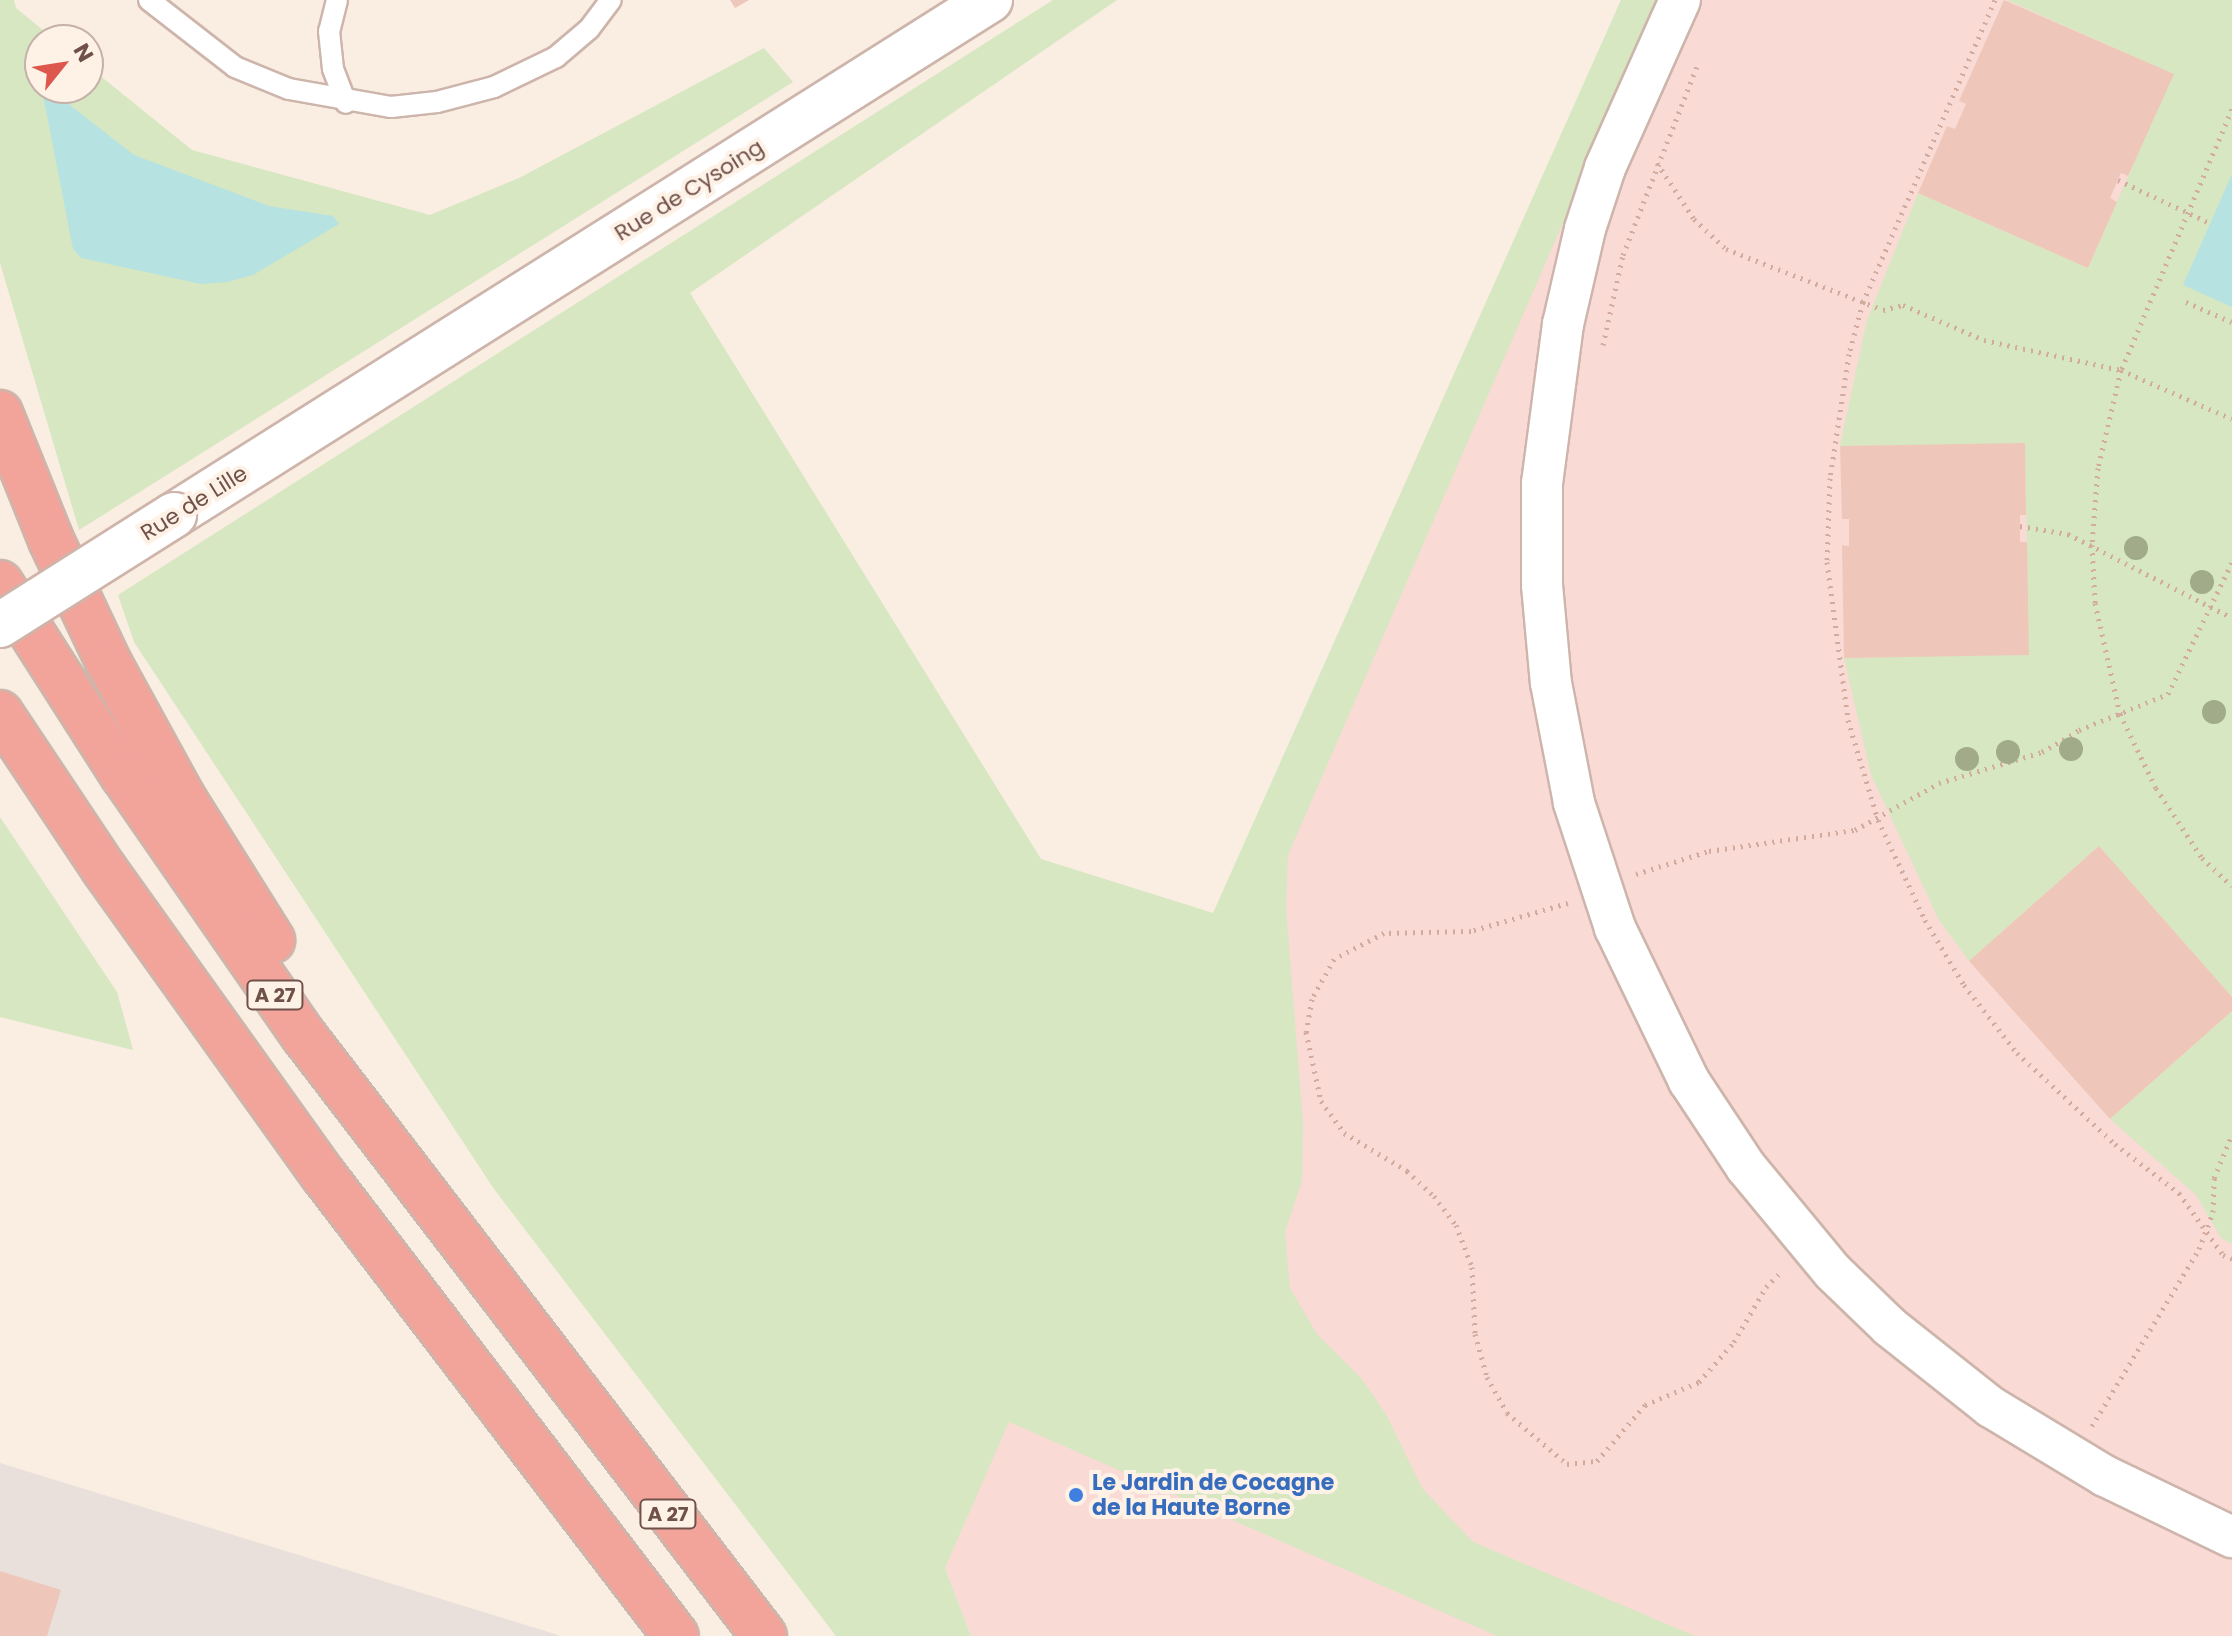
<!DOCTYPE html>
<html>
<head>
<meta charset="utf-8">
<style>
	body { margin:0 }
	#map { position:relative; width:2232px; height:1636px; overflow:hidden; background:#faede1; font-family:Poppins,sans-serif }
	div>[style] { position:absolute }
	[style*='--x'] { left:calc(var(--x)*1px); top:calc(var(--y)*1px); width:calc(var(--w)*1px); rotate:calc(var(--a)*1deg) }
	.commercial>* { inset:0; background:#fadad5 }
	.industrial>* { inset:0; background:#e9e0dc }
	.green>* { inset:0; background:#d6e7c1 }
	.water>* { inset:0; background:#b7e2e2 }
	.building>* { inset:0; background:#eec7ba }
	.path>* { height:5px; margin-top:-2.5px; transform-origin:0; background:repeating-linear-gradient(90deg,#d2aa9e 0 2px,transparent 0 8px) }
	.roads { filter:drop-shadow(2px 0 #cdb5ab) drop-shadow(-2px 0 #cdb5ab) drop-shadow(0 2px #cdb5ab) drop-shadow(0 -2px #cdb5ab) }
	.service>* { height:20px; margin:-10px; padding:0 10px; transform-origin:10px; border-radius:10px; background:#fff }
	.minor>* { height:40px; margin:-20px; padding:0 20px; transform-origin:20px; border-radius:20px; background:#fff }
	.secondary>* { height:44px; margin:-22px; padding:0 22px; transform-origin:22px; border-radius:22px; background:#fff }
	.motorway>* { height:44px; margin:-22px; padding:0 22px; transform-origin:22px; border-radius:22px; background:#f2a49b }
	.bridges { filter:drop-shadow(2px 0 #cfb4a9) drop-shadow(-2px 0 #cfb4a9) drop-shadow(0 2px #cfb4a9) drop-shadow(0 -2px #cfb4a9) }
	.secondary-bridge>* { height:44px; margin:-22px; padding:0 22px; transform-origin:22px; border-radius:22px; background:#fff }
	.trees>* { width:24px; height:24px; margin:-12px; border-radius:50%; background:#a1ab8a }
	.dots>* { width:22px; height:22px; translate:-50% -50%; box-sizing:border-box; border:4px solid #fef1e6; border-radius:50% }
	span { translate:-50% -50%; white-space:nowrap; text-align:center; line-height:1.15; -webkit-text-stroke:8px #fef1e6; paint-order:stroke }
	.shield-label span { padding:2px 6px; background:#fef1e6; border:2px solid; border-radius:6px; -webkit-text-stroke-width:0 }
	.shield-label { font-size:20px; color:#70514a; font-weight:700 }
	.street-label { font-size:22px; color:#70514a }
	.shop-label { font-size:22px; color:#366cbe; font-weight:700 }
	.left { translate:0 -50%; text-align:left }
	.north { position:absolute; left:24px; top:24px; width:80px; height:80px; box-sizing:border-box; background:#fef1e6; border:2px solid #c5b1a8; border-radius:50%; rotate:60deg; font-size:22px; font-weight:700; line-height:32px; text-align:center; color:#70514a }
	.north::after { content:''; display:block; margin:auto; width:28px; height:36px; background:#de574c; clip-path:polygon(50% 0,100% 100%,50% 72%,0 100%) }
</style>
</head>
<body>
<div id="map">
	<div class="commercial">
		<i style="clip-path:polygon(1621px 0,2232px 0,2232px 1636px,971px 1636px,945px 1568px)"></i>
	</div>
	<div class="industrial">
		<i style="clip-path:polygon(0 1463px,558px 1635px,559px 1636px,0 1636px)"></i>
	</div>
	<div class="green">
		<i style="clip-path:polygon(0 0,14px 0,16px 8px,55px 40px,40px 40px,40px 88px,88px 88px,88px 66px,192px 150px,430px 215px,519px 178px,764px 48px,793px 82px,79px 530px,0 263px)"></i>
		<i style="clip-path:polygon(1053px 0,1117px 0,690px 293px,1041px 859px,1213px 913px,1621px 0,1660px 0,1288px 855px,1286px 908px,1303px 1123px,1302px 1181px,1285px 1232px,1290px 1288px,1317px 1334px,1361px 1378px,1386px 1414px,1422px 1488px,1473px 1542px,1695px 1636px,1497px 1636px,1009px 1422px,945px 1568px,971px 1636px,836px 1636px,494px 1189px,134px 642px,118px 595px)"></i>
		<i style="clip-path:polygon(2007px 0,2232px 0,2232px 997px,2099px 846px,1969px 961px,1939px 920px,1871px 775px,1844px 658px,2029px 653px,2025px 444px,1840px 446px,1867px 320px,1918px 193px,2088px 268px,2173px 74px)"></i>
		<i style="clip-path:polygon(0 817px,117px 992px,133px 1050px,0 1017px)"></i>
		<i style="clip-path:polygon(2232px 1011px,2232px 1244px,2221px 1238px,2196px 1195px,2110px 1119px)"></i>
	</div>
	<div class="water">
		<i style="clip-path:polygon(58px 88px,71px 106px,134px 155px,269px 206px,333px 216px,339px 224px,253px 275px,227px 282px,201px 284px,81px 258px,73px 249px,42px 90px)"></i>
		<i style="clip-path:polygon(2232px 174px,2232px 307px,2183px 285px)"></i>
	</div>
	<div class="building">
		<i style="clip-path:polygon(730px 0,749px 0,735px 8px)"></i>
		<i style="clip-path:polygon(2004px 0,2174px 74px,2128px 176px,2121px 173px,2118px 180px,2110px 198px,2117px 202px,2088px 268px,1918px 193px,1947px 126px,1955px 129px,1966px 104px,1959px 101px)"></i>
		<i style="clip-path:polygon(2025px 443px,2026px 515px,2020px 515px,2020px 542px,2027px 542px,2029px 655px,1844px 658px,1842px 545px,1849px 546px,1849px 519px,1842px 519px,1840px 446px)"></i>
		<i style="clip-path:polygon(2099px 846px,2232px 997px,2232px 1011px,2110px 1119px,1969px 961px)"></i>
		<i style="clip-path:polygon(0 1571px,61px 1590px,47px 1636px,0 1636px)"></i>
	</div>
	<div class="path">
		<i style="--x:1995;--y:0;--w:330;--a:113.6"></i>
		<i style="--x:1863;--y:302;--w:54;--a:105.1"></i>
		<i style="--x:1849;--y:354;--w:125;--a:98.7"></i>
		<i style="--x:1830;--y:478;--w:84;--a:92"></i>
		<i style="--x:1827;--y:562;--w:159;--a:82.4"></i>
		<i style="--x:1848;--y:720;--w:104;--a:73.3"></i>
		<i style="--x:1878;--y:820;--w:110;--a:64.8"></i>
		<i style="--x:1925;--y:920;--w:76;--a:59"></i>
		<i style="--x:1964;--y:985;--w:86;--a:52.1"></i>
		<i style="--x:2017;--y:1053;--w:134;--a:42.9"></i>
		<i style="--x:2115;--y:1144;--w:81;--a:37.4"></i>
		<i style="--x:2179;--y:1193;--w:76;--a:54.6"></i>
		<i style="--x:2223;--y:1255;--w:10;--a:24"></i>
		<i style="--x:2232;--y:109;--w:284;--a:113"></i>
		<i style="--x:2121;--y:370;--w:101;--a:103.2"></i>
		<i style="--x:2098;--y:468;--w:77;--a:94.5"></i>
		<i style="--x:2092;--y:545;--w:58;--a:87"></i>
		<i style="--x:2095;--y:603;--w:114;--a:77.3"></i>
		<i style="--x:2120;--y:714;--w:82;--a:64.1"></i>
		<i style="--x:2156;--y:788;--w:84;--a:56.7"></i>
		<i style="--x:2202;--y:858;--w:41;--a:43"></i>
		<i style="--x:1657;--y:163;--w:67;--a:56.5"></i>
		<i style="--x:1694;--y:219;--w:44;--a:43.2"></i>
		<i style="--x:1726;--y:249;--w:168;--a:21.2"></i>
		<i style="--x:1883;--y:310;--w:21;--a:-14"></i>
		<i style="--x:1903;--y:305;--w:88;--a:23.4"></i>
		<i style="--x:1984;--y:340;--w:140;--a:12.4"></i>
		<i style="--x:2121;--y:370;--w:121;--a:23.8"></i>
		<i style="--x:2118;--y:180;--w:102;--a:25.1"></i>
		<i style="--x:2186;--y:302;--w:50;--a:23.5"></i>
		<i style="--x:1603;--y:345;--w:92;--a:-77.5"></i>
		<i style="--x:1623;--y:255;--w:205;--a:-68.6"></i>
		<i style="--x:2020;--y:526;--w:49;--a:9.5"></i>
		<i style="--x:2068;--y:534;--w:184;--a:27.1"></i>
		<i style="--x:1636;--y:874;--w:77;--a:-17.5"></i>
		<i style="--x:1709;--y:851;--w:148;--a:-8.2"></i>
		<i style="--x:1855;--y:830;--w:96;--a:-29.2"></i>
		<i style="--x:1939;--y:783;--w:108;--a:-16.8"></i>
		<i style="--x:2042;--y:752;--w:43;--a:-30.7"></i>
		<i style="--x:2079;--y:730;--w:96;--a:-22"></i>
		<i style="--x:2168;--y:694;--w:147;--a:-64.1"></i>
		<i style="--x:1568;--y:903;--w:101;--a:163.9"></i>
		<i style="--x:1471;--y:931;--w:87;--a:178.7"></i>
		<i style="--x:1384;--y:933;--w:56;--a:152.5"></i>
		<i style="--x:1334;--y:959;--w:46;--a:118.8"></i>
		<i style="--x:1312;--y:999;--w:34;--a:100"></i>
		<i style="--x:1306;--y:1032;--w:71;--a:77.7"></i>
		<i style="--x:1321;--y:1101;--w:39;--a:54"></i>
		<i style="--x:1344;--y:1133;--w:74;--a:31.1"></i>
		<i style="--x:1407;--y:1171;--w:37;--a:43"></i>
		<i style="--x:1434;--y:1196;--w:36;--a:53"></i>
		<i style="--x:1456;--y:1225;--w:45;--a:69.1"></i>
		<i style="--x:1472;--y:1267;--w:67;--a:87.4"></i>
		<i style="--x:1475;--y:1334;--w:45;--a:74.4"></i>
		<i style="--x:1487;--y:1377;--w:41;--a:60.9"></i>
		<i style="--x:1507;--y:1413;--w:79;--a:40.4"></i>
		<i style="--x:1567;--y:1464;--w:30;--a:-6"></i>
		<i style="--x:1597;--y:1461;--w:74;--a:-49.4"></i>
		<i style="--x:1645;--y:1405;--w:59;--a:-23.1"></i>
		<i style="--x:1699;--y:1382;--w:53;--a:-48.8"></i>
		<i style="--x:1734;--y:1342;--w:64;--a:-59.8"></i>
		<i style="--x:1766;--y:1287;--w:24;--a:-45"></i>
		<i style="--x:2092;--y:1426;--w:207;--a:-58.8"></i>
		<i style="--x:2199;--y:1249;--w:40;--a:-69"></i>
		<i style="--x:2213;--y:1212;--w:34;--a:-88"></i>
		<i style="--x:2214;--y:1178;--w:47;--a:-67.3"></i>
	</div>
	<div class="roads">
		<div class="service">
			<i style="--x:149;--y:0;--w:109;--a:37.9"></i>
			<i style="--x:235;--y:67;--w:58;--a:22.2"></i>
			<i style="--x:289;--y:89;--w:104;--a:10"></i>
			<i style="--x:391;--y:107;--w:46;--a:-6.2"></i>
			<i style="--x:437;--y:102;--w:59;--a:-14.7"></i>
			<i style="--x:494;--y:87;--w:69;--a:-25.8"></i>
			<i style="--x:556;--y:57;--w:43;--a:-40.3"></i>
			<i style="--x:589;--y:29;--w:36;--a:-53"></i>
			<i style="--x:337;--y:0;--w:32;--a:104"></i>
			<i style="--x:329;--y:31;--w:38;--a:84"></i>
			<i style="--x:333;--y:69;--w:36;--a:69"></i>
		</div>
		<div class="minor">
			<i style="--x:1680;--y:0;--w:184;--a:114.1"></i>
			<i style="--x:1605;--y:168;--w:64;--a:108.2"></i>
			<i style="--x:1585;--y:229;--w:98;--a:103"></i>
			<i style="--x:1563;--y:324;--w:160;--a:97.5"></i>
			<i style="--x:1542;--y:483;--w:102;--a:90"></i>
			<i style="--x:1542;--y:585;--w:98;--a:84.8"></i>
			<i style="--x:1551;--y:683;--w:122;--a:79.1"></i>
			<i style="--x:1574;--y:803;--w:132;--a:71.8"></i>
			<i style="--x:1615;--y:928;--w:170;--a:64.2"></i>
			<i style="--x:1689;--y:1081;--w:103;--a:56.5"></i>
			<i style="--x:1746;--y:1167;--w:136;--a:50.4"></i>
			<i style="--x:1833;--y:1272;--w:79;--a:44"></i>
			<i style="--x:1890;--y:1327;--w:129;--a:38.4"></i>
			<i style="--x:1991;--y:1407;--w:133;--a:31.2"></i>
			<i style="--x:2105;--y:1476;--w:141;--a:25.7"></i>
		</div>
		<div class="secondary">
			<i style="--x:174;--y:515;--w:965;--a:-32.26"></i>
		</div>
		<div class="motorway">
			<i style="--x:0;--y:413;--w:137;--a:68.1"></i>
			<i style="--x:51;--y:540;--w:136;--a:64.8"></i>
			<i style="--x:109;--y:663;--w:154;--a:61.3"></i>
			<i style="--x:183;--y:798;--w:168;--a:57.9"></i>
			<i style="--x:0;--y:583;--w:228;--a:57.4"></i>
			<i style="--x:123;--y:775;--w:318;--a:55.3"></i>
			<i style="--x:304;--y:1036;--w:756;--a:52.52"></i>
			<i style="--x:0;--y:713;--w:187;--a:56.3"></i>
			<i style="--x:104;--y:869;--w:378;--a:54.4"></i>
			<i style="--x:324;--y:1176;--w:579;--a:52.58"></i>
		</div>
	</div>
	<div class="bridges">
		<div class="secondary-bridge">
			<i style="--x:0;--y:625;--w:206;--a:-32.3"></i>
		</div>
	</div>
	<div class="trees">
		<i style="left:2136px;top:548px"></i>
		<i style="left:2202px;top:582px"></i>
		<i style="left:2214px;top:712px"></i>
		<i style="left:2071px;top:749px"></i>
		<i style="left:2008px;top:752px"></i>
		<i style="left:1967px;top:759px"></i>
	</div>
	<div class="dots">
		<i style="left:1076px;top:1495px;background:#3f7fe0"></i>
	</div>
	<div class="shield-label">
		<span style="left:275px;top:995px">A 27</span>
		<span style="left:668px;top:1514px">A 27</span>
	</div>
	<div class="street-label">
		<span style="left:689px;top:190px;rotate:-32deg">Rue de Cysoing</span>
		<span style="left:194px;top:503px;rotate:-32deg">Rue de Lille</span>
	</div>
	<div class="shop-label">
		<span class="left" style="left:1092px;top:1495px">Le Jardin de Cocagne<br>de la Haute Borne</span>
	</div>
	<div class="north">N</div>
</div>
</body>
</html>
